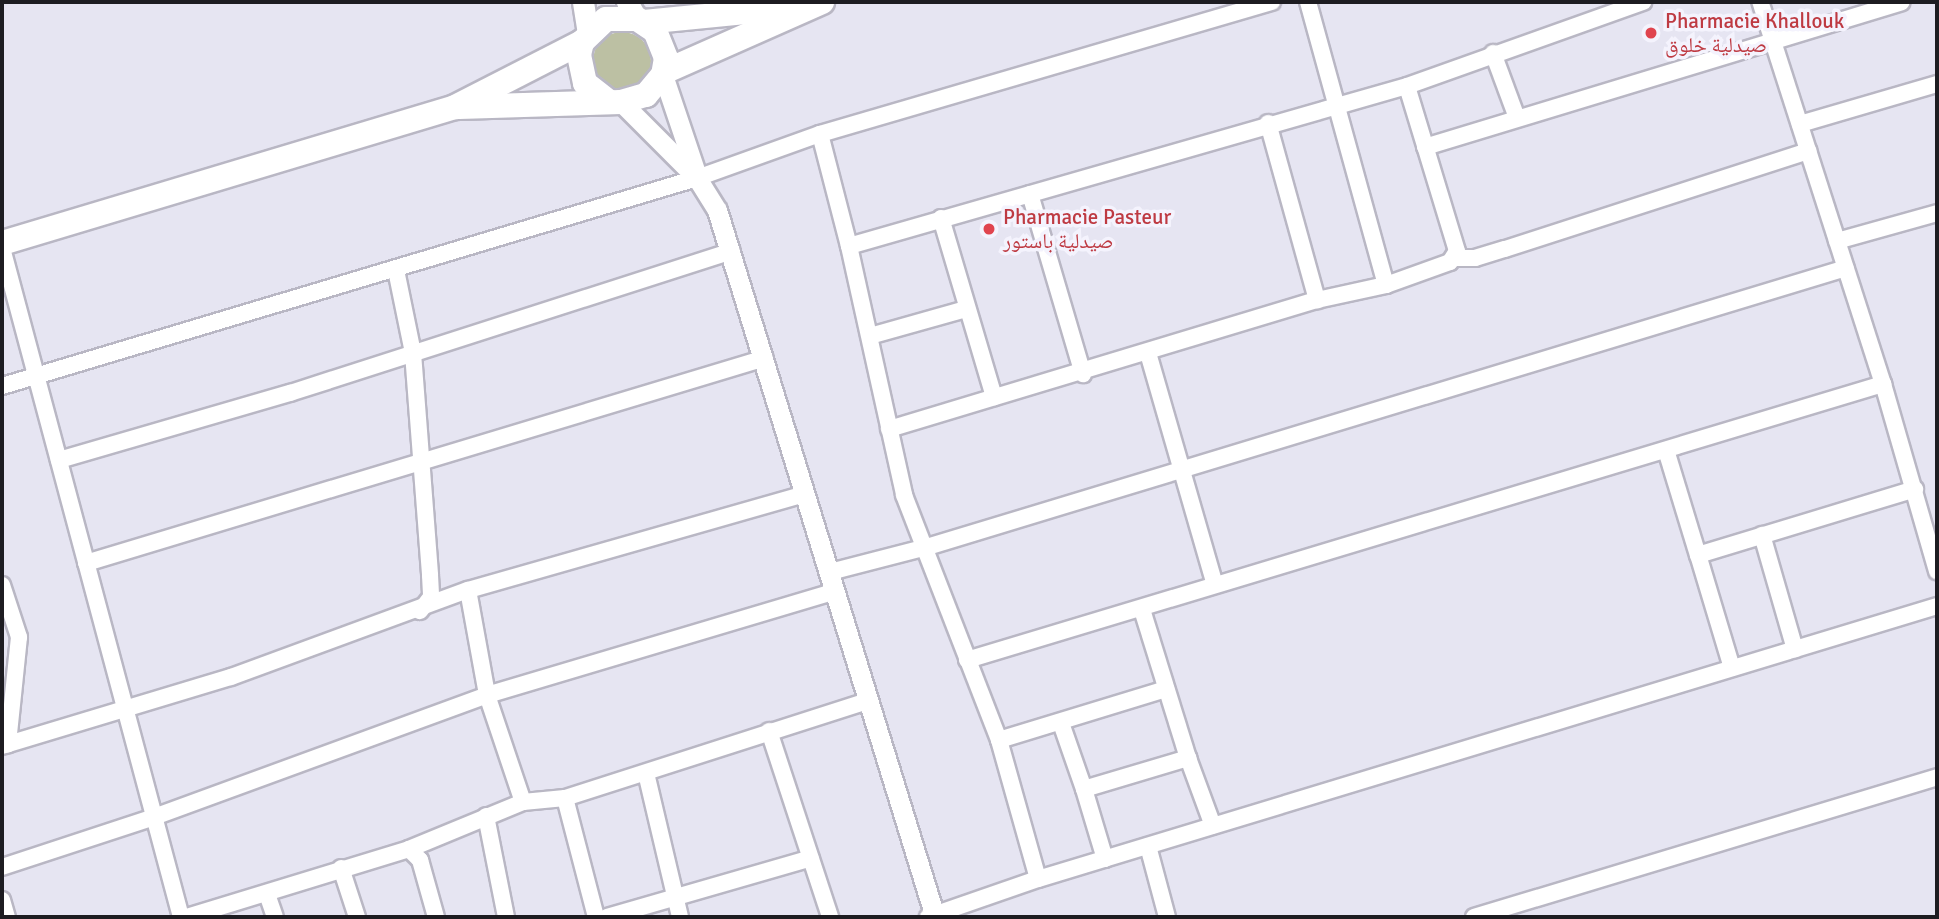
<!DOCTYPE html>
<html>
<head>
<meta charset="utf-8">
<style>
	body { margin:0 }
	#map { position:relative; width:1939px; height:919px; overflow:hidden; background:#e6e5f2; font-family:Signika,"Noto Naskh Arabic",sans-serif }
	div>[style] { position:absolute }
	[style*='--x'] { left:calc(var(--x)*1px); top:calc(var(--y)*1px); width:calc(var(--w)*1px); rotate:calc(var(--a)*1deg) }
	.green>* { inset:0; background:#bcc0a3 }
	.round { border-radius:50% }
	.roads { filter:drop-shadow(2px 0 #b9b7c4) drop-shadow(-2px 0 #b9b7c4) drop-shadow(0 2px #b9b7c4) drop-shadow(0 -2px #b9b7c4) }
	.minor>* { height:16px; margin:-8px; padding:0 8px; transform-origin:8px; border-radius:8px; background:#fff }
	.tertiary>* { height:19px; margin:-9.5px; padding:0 9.5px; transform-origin:9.5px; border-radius:9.5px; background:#fff }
	.secondary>* { height:21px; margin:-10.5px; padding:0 10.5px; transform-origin:10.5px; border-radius:10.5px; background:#fff }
	.primary>* { height:24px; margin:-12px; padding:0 12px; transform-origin:12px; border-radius:12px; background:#fff }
	.dots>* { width:19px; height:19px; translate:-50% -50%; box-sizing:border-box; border:4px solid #f4f3fd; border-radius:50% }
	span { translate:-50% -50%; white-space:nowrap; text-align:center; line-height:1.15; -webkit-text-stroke:7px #f4f3fd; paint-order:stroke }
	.health-label { font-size:21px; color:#be3a42 }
	.left { translate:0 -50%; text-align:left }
	.frame { position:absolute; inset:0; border:4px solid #1d1c21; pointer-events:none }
</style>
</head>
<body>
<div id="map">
	<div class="green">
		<i class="round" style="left:593px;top:32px;width:58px;height:58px"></i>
	</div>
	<div class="roads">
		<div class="minor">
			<i style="--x:1493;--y:53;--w:69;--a:69.7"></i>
			<i style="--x:1268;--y:123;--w:184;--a:74.5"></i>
			<i style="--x:1800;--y:124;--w:143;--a:-16.3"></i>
			<i style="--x:820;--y:134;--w:116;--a:75.5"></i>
			<i style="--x:849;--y:246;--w:580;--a:-16"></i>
			<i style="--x:1407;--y:86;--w:251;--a:-19.6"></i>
			<i style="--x:1425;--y:147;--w:498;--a:-16.9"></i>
			<i style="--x:1030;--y:194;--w:188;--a:73.6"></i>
			<i style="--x:941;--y:218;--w:187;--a:73.5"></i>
			<i style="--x:1837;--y:241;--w:104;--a:-15.6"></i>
			<i style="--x:849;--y:246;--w:255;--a:77.5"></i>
			<i style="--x:904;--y:495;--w:263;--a:68.8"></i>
			<i style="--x:999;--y:740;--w:144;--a:74.3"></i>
			<i style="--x:2;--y:248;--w:693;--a:75.02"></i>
			<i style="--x:1454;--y:258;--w:21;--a:0"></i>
			<i style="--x:1475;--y:258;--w:31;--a:-17"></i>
			<i style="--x:1505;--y:249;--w:319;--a:-17.9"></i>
			<i style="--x:396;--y:270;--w:85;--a:78.4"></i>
			<i style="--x:413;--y:353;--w:223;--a:85.6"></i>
			<i style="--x:430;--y:575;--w:22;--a:87"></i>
			<i style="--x:431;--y:597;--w:18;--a:128"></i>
			<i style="--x:1386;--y:285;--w:68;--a:-19.8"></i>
			<i style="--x:1450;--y:262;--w:13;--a:-58"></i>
			<i style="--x:1457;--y:251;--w:172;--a:-106.9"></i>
			<i style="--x:870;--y:336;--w:100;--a:-15.7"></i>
			<i style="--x:1148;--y:353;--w:241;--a:73.9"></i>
			<i style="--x:1883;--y:384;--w:195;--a:73.9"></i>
			<i style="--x:2;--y:386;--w:725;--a:-16.66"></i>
			<i style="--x:697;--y:178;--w:131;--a:-19.7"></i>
			<i style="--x:820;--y:134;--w:471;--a:-16.3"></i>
			<i style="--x:889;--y:429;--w:447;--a:-16.8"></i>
			<i style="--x:1317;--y:300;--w:71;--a:-12.3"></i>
			<i style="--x:1386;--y:285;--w:294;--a:-105.4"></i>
			<i style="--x:1666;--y:450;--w:110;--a:73.1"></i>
			<i style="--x:59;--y:460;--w:241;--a:-16.2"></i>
			<i style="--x:290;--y:393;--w:464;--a:-17.8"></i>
			<i style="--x:1762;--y:535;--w:119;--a:73.9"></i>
			<i style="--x:86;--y:563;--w:709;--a:-16.8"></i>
			<i style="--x:830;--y:572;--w:100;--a:-14.5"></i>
			<i style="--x:927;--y:547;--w:960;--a:-16.89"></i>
			<i style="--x:2;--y:585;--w:55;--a:71.9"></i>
			<i style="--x:19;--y:637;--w:108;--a:95.9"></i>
			<i style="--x:468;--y:590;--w:107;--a:79.7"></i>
			<i style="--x:487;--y:695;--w:113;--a:71.4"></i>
			<i style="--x:967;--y:660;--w:957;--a:-16.77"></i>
			<i style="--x:1883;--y:384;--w:401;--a:-107.8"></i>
			<i style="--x:1732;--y:668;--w:118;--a:-106.7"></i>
			<i style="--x:1698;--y:555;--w:227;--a:-16.9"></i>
			<i style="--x:1061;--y:723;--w:70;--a:70.8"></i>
			<i style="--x:769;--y:731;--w:196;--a:71.8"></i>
			<i style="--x:999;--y:740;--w:175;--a:-17"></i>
			<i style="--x:2;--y:746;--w:239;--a:-16.8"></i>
			<i style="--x:231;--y:677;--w:252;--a:-20.2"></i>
			<i style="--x:468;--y:590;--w:350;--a:-15.9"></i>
			<i style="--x:1188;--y:758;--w:72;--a:69.8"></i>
			<i style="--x:646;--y:773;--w:148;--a:76.7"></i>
			<i style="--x:565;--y:798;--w:123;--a:75.4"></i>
			<i style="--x:486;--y:816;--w:103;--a:78.8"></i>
			<i style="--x:1148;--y:846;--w:73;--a:75"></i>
			<i style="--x:409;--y:849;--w:16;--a:45"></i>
			<i style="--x:420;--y:860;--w:59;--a:74.3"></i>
			<i style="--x:1105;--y:859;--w:73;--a:-106.7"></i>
			<i style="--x:1084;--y:789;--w:109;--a:-16.6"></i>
			<i style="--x:1188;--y:758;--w:156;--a:-107.2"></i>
			<i style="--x:2;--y:867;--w:160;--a:-18.2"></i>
			<i style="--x:154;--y:817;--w:355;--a:-20.1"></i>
			<i style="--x:487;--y:695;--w:363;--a:-16.6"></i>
			<i style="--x:341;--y:868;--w:52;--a:71.9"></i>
			<i style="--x:267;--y:894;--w:24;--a:71"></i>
			<i style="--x:2;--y:900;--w:18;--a:74"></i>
			<i style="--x:187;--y:917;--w:232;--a:-17"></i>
			<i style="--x:409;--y:849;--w:123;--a:-22.4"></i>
			<i style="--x:523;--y:802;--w:42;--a:-5.4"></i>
			<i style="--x:565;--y:798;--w:318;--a:-17.8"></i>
			<i style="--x:607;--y:917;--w:212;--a:-16.1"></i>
			<i style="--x:928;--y:917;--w:116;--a:-19.1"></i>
			<i style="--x:1038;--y:879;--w:940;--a:-16.89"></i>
			<i style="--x:1474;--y:917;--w:484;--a:-16.8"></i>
		</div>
		<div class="tertiary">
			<i style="--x:663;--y:75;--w:100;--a:71.4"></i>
			<i style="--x:621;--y:102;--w:107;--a:45"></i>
			<i style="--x:697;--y:178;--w:38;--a:58"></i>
			<i style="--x:717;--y:210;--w:740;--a:72.86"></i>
		</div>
		<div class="secondary">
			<i style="--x:583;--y:2;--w:31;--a:81"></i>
			<i style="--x:627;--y:2;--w:20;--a:60"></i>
		</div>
		<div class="primary">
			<i style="--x:644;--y:22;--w:145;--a:-5.6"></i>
			<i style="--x:664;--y:72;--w:173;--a:-23.9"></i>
			<i style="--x:459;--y:107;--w:162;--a:-1.8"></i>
			<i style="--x:621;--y:102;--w:26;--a:-16"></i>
			<i style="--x:646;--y:95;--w:26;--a:-50"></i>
			<i style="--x:663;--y:75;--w:17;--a:-80"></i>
			<i style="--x:666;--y:58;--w:29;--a:-112"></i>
			<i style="--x:655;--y:31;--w:22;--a:-146"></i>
			<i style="--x:637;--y:19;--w:31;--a:180"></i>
			<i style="--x:606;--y:19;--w:33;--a:136"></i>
			<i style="--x:582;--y:42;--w:13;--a:103"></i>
			<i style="--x:579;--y:55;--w:29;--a:78"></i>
			<i style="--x:585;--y:83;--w:28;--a:38"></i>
			<i style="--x:2;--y:243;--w:473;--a:-16.7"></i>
			<i style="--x:455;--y:107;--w:143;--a:-27.1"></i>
		</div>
	</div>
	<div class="dots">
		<i style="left:1651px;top:33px;background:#e0444e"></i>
		<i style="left:989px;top:229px;background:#e0444e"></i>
	</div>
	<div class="health-label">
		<span class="left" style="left:1665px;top:33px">Pharmacie Khallouk<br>صيدلية خلوق</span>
		<span class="left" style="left:1003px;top:229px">Pharmacie Pasteur<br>صيدلية باستور</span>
	</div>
	<div class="frame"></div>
</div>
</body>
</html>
